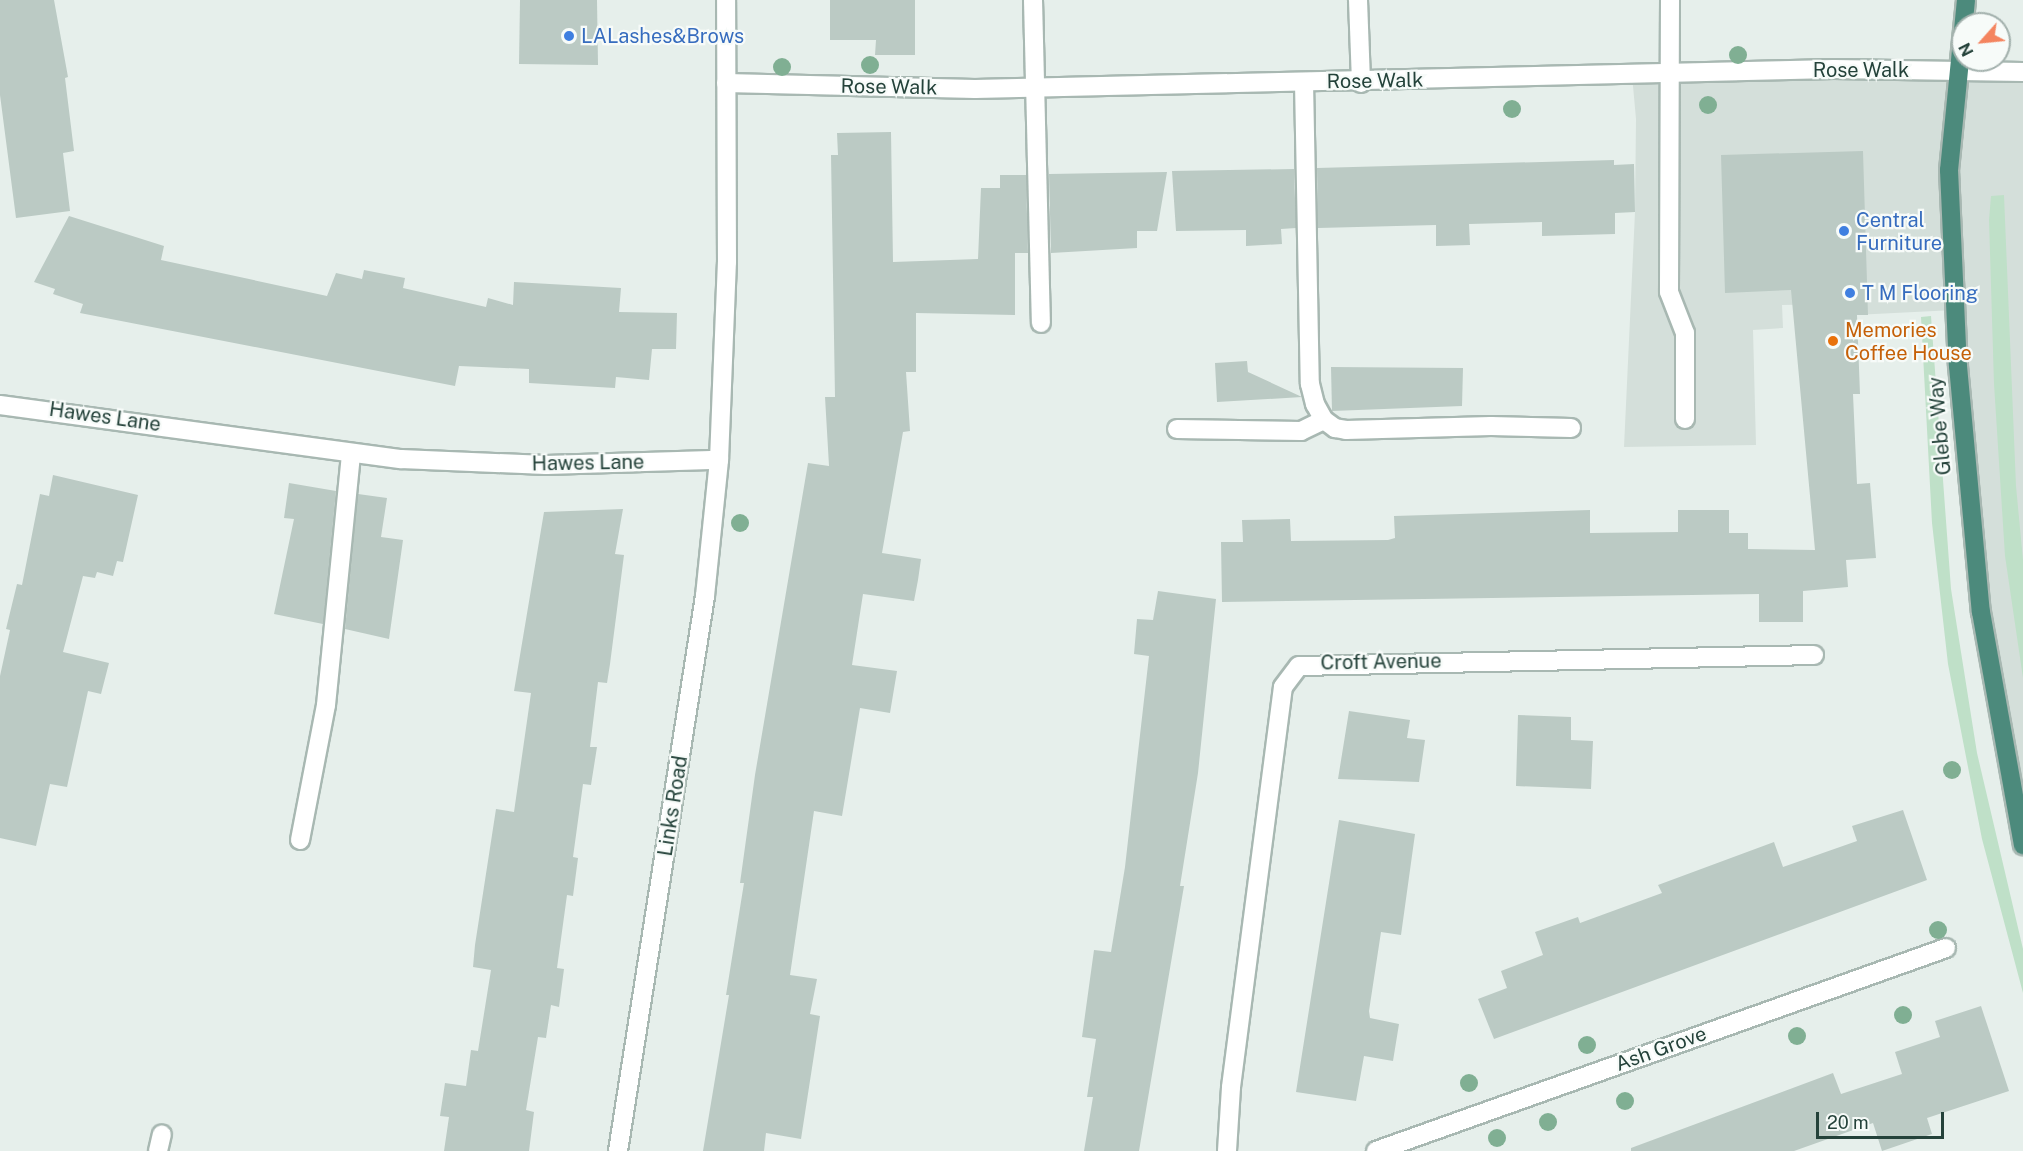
<!DOCTYPE html>
<html>
<head>
<meta charset="utf-8">
<style>
	body { margin:0 }
	#map { position:relative; width:2023px; height:1151px; overflow:hidden; background:#e6efeb; font-family:"Public Sans",sans-serif }
	div>[style] { position:absolute }
	[style*='--x'] { left:calc(var(--x)*1px); top:calc(var(--y)*1px); width:calc(var(--w)*1px); rotate:calc(var(--a)*1deg) }
	.built>* { inset:0; background:#d4dfda }
	.green>* { inset:0; background:#bfe0c8 }
	.building>* { inset:0; background:#bbcac4 }
	.roads { filter:drop-shadow(2px 0 #a8b8b2) drop-shadow(-2px 0 #a8b8b2) drop-shadow(0 2px #a8b8b2) drop-shadow(0 -2px #a8b8b2) }
	.service>* { height:18px; margin:-9px; padding:0 9px; transform-origin:9px; border-radius:9px; background:#fff }
	.minor>* { height:18px; margin:-9px; padding:0 9px; transform-origin:9px; border-radius:9px; background:#fff }
	.trunk>* { height:18px; margin:-9px; padding:0 9px; transform-origin:9px; border-radius:9px; background:#4c8a7c }
	.trees>* { width:18px; height:18px; margin:-9px; border-radius:50%; background:#80af93 }
	.dots>* { width:16px; height:16px; translate:-50% -50%; box-sizing:border-box; border:3px solid #f7fbf9; border-radius:50% }
	span { translate:-50% -50%; white-space:nowrap; text-align:center; line-height:1.15; -webkit-text-stroke:4.5px #f7fbf9; paint-order:stroke }
	.shop-label { font-size:20px; color:#366cbe }
	.left { translate:0 -50%; text-align:left }
	.street-label { font-size:20px; color:#24423a }
	.food-label { font-size:20px; color:#c56008 }
	.north { position:absolute; left:1951px; top:12px; width:60px; height:60px; box-sizing:border-box; background:#f7fbf9; border:2px solid #a3b1ad; border-radius:50%; rotate:243deg; font-size:16px; font-weight:700; line-height:24px; text-align:center; color:#24423a }
	.north::after { content:''; display:block; margin:auto; width:21px; height:27px; background:#f4845f; clip-path:polygon(50% 0,100% 100%,50% 72%,0 100%) }
	.scale { position:absolute; left:1816px; top:1112px; width:128px; height:27px; box-sizing:border-box; border:3px solid #24423a; border-top:0; padding-left:8px; font-size:18px; line-height:21px; white-space:nowrap; color:#24423a; -webkit-text-stroke:4px #f7fbf9; paint-order:stroke }
</style>
</head>
<body>
<div id="map">
	<div class="built">
		<i style="clip-path:polygon(2023px 72px,2023px 845px,2009px 785px,1954px 310px,1835px 316px,1834px 304px,1782px 305px,1783px 328px,1753px 330px,1756px 445px,1624px 447px,1635px 212px,1636px 119px,1632px 75px)"></i>
	</div>
	<div class="green">
		<i style="clip-path:polygon(2004px 195px,2016px 486px,2023px 560px,2023px 678px,2005px 556px,1994px 384px,1989px 220px,1991px 196px)"></i>
		<i style="clip-path:polygon(1931px 316px,1951px 589px,1977px 753px,2023px 949px,2023px 993px,1982px 839px,1948px 664px,1932px 523px,1921px 317px)"></i>
	</div>
	<div class="building">
		<i style="clip-path:polygon(0 0,54px 0,68px 77px,65px 78px,74px 151px,63px 153px,70px 211px,16px 218px,0 95px)"></i>
		<i style="clip-path:polygon(520px 0,597px 0,598px 65px,519px 64px)"></i>
		<i style="clip-path:polygon(830px 0,915px 0,915px 55px,875px 55px,876px 40px,830px 40px)"></i>
		<i style="clip-path:polygon(891px 132px,893px 262px,978px 259px,981px 188px,1000px 188px,1000px 175px,1026px 175px,1028px 253px,1015px 253px,1015px 315px,916px 313px,916px 372px,906px 372px,910px 431px,903px 432px,882px 553px,921px 559px,918px 580px,914px 601px,863px 594px,852px 665px,897px 671px,890px 713px,860px 708px,842px 816px,814px 811px,790px 975px,817px 979px,810px 1014px,820px 1016px,801px 1139px,766px 1133px,764px 1151px,703px 1151px,729px 995px,726px 995px,744px 883px,740px 883px,755px 775px,808px 463px,829px 466px,825px 397px,835px 397px,831px 155px,838px 155px,837px 133px)"></i>
		<i style="clip-path:polygon(1863px 151px,1868px 315px,1857px 315px,1860px 394px,1853px 394px,1857px 484px,1870px 483px,1876px 558px,1846px 560px,1848px 587px,1803px 591px,1803px 622px,1759px 622px,1759px 594px,1222px 602px,1221px 542px,1243px 542px,1242px 520px,1290px 519px,1291px 541px,1388px 540px,1395px 538px,1394px 516px,1590px 510px,1590px 533px,1678px 532px,1678px 510px,1729px 510px,1729px 533px,1748px 533px,1748px 549px,1815px 550px,1791px 290px,1725px 293px,1721px 155px)"></i>
		<i style="clip-path:polygon(1614px 160px,1614px 165px,1634px 164px,1635px 212px,1615px 213px,1615px 234px,1542px 236px,1542px 222px,1469px 224px,1470px 245px,1436px 246px,1436px 225px,1318px 228px,1317px 168px)"></i>
		<i style="clip-path:polygon(1294px 169px,1296px 228px,1281px 229px,1282px 244px,1246px 246px,1246px 230px,1176px 231px,1172px 171px)"></i>
		<i style="clip-path:polygon(1167px 172px,1157px 231px,1137px 231px,1137px 248px,1051px 253px,1049px 174px)"></i>
		<i style="clip-path:polygon(69px 216px,164px 246px,161px 260px,327px 296px,336px 273px,362px 279px,364px 270px,405px 278px,403px 288px,486px 307px,488px 298px,513px 305px,514px 282px,621px 288px,619px 312px,677px 313px,676px 349px,652px 349px,649px 380px,616px 377px,615px 388px,529px 383px,529px 369px,459px 366px,455px 386px,80px 313px,83px 304px,53px 294px,55px 289px,34px 282px)"></i>
		<i style="clip-path:polygon(1247px 361px,1248px 372px,1302px 397px,1217px 402px,1215px 363px)"></i>
		<i style="clip-path:polygon(1331px 367px,1463px 368px,1462px 406px,1332px 411px)"></i>
		<i style="clip-path:polygon(53px 475px,138px 495px,123px 562px,117px 561px,113px 576px,97px 572px,95px 578px,83px 576px,63px 652px,109px 663px,101px 694px,88px 691px,67px 787px,50px 784px,36px 846px,0 838px,0 676px,10px 630px,6px 629px,17px 584px,22px 585px,40px 494px,49px 496px)"></i>
		<i style="clip-path:polygon(289px 483px,336px 491px,323px 624px,274px 614px,294px 519px,284px 518px)"></i>
		<i style="clip-path:polygon(358px 494px,387px 498px,381px 537px,403px 540px,389px 639px,345px 629px)"></i>
		<i style="clip-path:polygon(623px 509px,615px 554px,624px 555px,610px 664px,607px 683px,598px 682px,590px 747px,597px 747px,591px 785px,583px 784px,573px 857px,578px 858px,573px 896px,567px 895px,557px 968px,564px 969px,559px 1007px,551px 1005px,546px 1038px,538px 1037px,526px 1110px,534px 1112px,529px 1151px,444px 1151px,449px 1117px,440px 1116px,445px 1083px,466px 1086px,471px 1050px,478px 1051px,491px 970px,473px 967px,475px 945px,496px 809px,514px 812px,531px 693px,514px 691px,544px 512px)"></i>
		<i style="clip-path:polygon(1158px 591px,1216px 599px,1198px 773px,1180px 886px,1184px 886px,1139px 1151px,1084px 1151px,1093px 1097px,1087px 1097px,1096px 1039px,1082px 1037px,1094px 950px,1111px 952px,1125px 867px,1149px 656px,1134px 654px,1137px 619px,1153px 620px)"></i>
		<i style="clip-path:polygon(1349px 711px,1410px 720px,1407px 738px,1425px 740px,1419px 782px,1338px 779px)"></i>
		<i style="clip-path:polygon(1518px 715px,1571px 717px,1571px 740px,1593px 741px,1591px 789px,1516px 786px)"></i>
		<i style="clip-path:polygon(1903px 810px,1927px 880px,1494px 1039px,1478px 999px,1507px 988px,1501px 971px,1543px 955px,1535px 932px,1578px 917px,1580px 923px,1662px 893px,1658px 885px,1774px 842px,1783px 867px,1857px 841px,1852px 826px)"></i>
		<i style="clip-path:polygon(1339px 820px,1415px 834px,1401px 935px,1381px 932px,1369px 1011px,1370px 1018px,1399px 1024px,1393px 1061px,1364px 1056px,1356px 1101px,1296px 1092px)"></i>
		<i style="clip-path:polygon(1981px 1006px,2009px 1091px,1927px 1118px,1932px 1134px,1882px 1151px,1873px 1123px,1794px 1151px,1631px 1151px,1631px 1148px,1833px 1073px,1841px 1094px,1902px 1074px,1895px 1052px,1940px 1037px,1935px 1021px)"></i>
	</div>
	<div class="roads">
		<div class="service">
			<i style="--x:1033;--y:0;--w:323;--a:88.6"></i>
			<i style="--x:1670;--y:0;--w:292;--a:90.2"></i>
			<i style="--x:1669;--y:292;--w:44;--a:68.7"></i>
			<i style="--x:1685;--y:333;--w:86;--a:90"></i>
			<i style="--x:1304;--y:82;--w:302;--a:88.9"></i>
			<i style="--x:1310;--y:384;--w:21;--a:76"></i>
			<i style="--x:1315;--y:404;--w:18;--a:61"></i>
			<i style="--x:1324;--y:420;--w:14;--a:36"></i>
			<i style="--x:1335;--y:428;--w:11;--a:10"></i>
			<i style="--x:1346;--y:430;--w:145;--a:-1.6"></i>
			<i style="--x:1491;--y:426;--w:80;--a:1.4"></i>
			<i style="--x:1177;--y:429;--w:124;--a:0.9"></i>
			<i style="--x:1301;--y:431;--w:25;--a:-26"></i>
			<i style="--x:300;--y:840;--w:137;--a:-79.1"></i>
			<i style="--x:326;--y:705;--w:252;--a:-84.3"></i>
			<i style="--x:158;--y:1151;--w:17;--a:-77"></i>
		</div>
		<div class="minor">
			<i style="--x:1358;--y:0;--w:83;--a:87.9"></i>
			<i style="--x:726;--y:83;--w:249;--a:1.4"></i>
			<i style="--x:975;--y:89;--w:859;--a:-1.33"></i>
			<i style="--x:1834;--y:69;--w:189;--a:0.9"></i>
			<i style="--x:0;--y:405;--w:405;--a:7.7"></i>
			<i style="--x:401;--y:459;--w:145;--a:2.4"></i>
			<i style="--x:546;--y:465;--w:173;--a:-1.7"></i>
			<i style="--x:719;--y:460;--w:198;--a:-87.7"></i>
			<i style="--x:727;--y:262;--w:262;--a:-90.2"></i>
			<i style="--x:618;--y:1151;--w:562;--a:-81.09"></i>
			<i style="--x:705;--y:596;--w:137;--a:-84.1"></i>
			<i style="--x:1227;--y:1151;--w:64;--a:-86.4"></i>
			<i style="--x:1231;--y:1087;--w:403;--a:-82.6"></i>
			<i style="--x:1283;--y:687;--w:26;--a:-53"></i>
			<i style="--x:1299;--y:666;--w:515;--a:-1.22"></i>
			<i style="--x:1376;--y:1151;--w:605;--a:-19.6"></i>
		</div>
		<div class="trunk">
			<i style="--x:1966;--y:0;--w:171;--a:95.7"></i>
			<i style="--x:1949;--y:170;--w:196;--a:87.4"></i>
			<i style="--x:1958;--y:366;--w:247;--a:84.7"></i>
			<i style="--x:1981;--y:612;--w:237;--a:79.8"></i>
		</div>
	</div>
	<div class="trees">
		<i style="left:1738px;top:55px"></i>
		<i style="left:870px;top:65px"></i>
		<i style="left:782px;top:67px"></i>
		<i style="left:1708px;top:105px"></i>
		<i style="left:1512px;top:109px"></i>
		<i style="left:740px;top:523px"></i>
		<i style="left:1952px;top:770px"></i>
		<i style="left:1938px;top:930px"></i>
		<i style="left:1903px;top:1015px"></i>
		<i style="left:1797px;top:1036px"></i>
		<i style="left:1587px;top:1045px"></i>
		<i style="left:1469px;top:1083px"></i>
		<i style="left:1625px;top:1101px"></i>
		<i style="left:1548px;top:1122px"></i>
		<i style="left:1497px;top:1138px"></i>
	</div>
	<div class="dots">
		<i style="left:569px;top:36px;background:#3f7fe0"></i>
		<i style="left:1844px;top:231px;background:#3f7fe0"></i>
		<i style="left:1850px;top:293px;background:#3f7fe0"></i>
		<i style="left:1833px;top:341px;background:#e8710a"></i>
	</div>
	<div class="shop-label">
		<span class="left" style="left:581px;top:36px">LALashes&amp;Brows</span>
		<span class="left" style="left:1856px;top:232px">Central<br>Furniture</span>
		<span class="left" style="left:1862px;top:293px">T M Flooring</span>
	</div>
	<div class="street-label">
		<span style="left:1861px;top:70px">Rose Walk</span>
		<span style="left:1375px;top:81px;rotate:-1deg">Rose Walk</span>
		<span style="left:889px;top:87px;rotate:1deg">Rose Walk</span>
		<span style="left:105px;top:417px;rotate:8deg">Hawes Lane</span>
		<span style="left:1940px;top:426px;rotate:-95deg">Glebe Way</span>
		<span style="left:588px;top:463px;rotate:-1deg">Hawes Lane</span>
		<span style="left:1381px;top:662px;rotate:-1deg">Croft Avenue</span>
		<span style="left:673px;top:806px;rotate:-81deg">Links Road</span>
		<span style="left:1661px;top:1049px;rotate:-20deg">Ash Grove</span>
	</div>
	<div class="food-label">
		<span class="left" style="left:1845px;top:342px">Memories<br>Coffee House</span>
	</div>
	<div class="north">N</div>
	<div class="scale">20 m</div>
</div>
</body>
</html>
